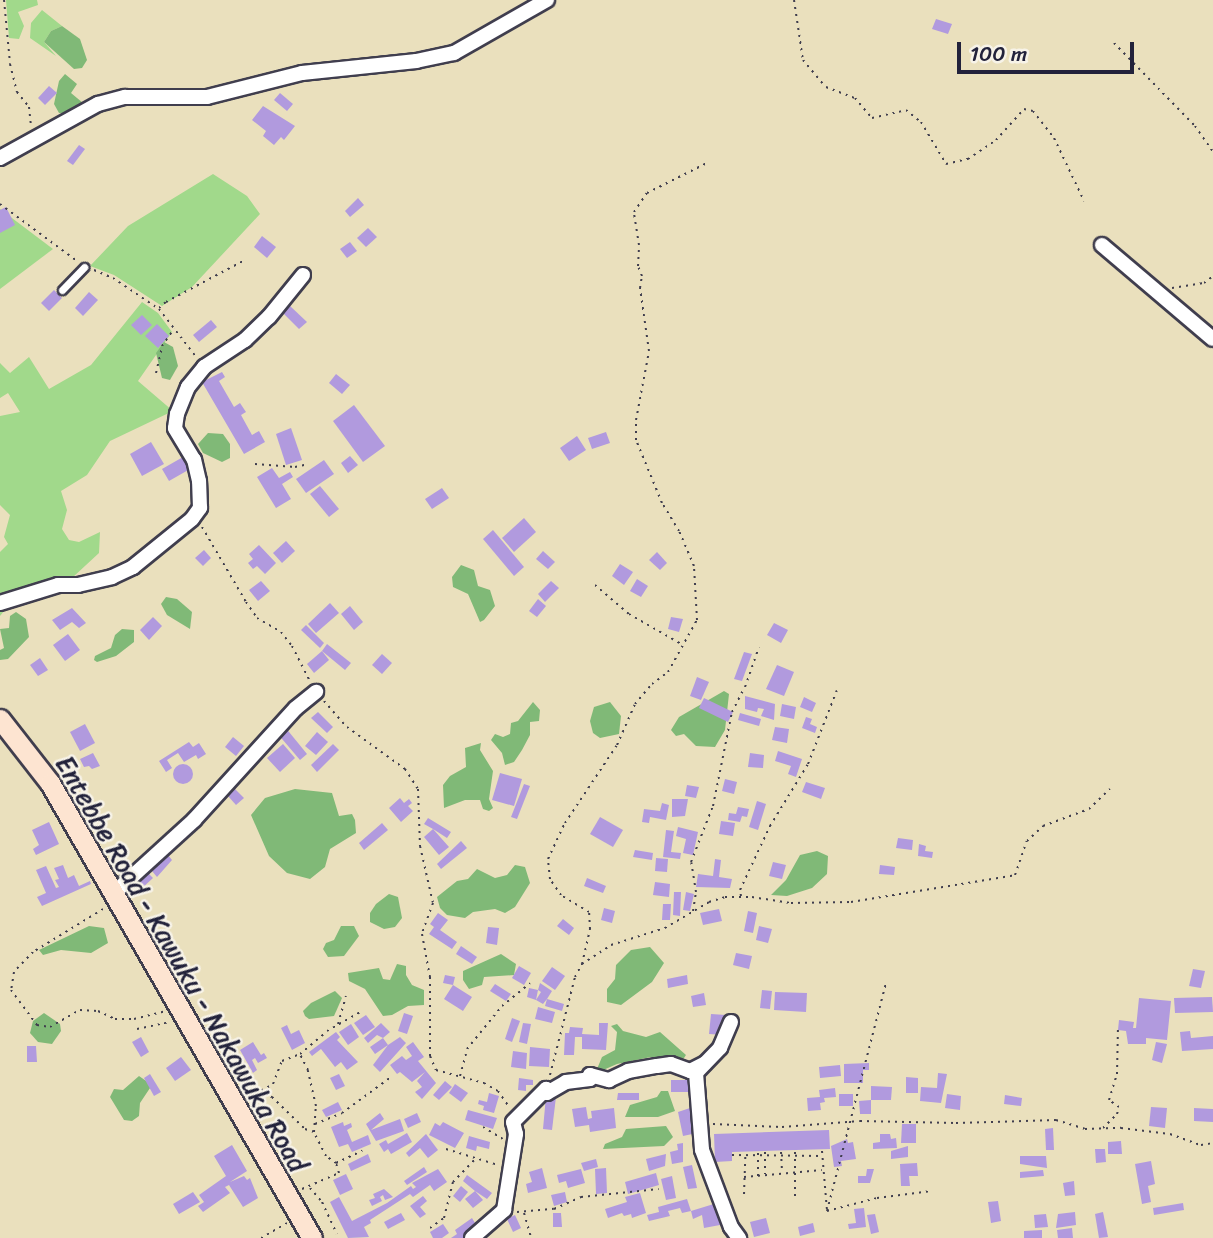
<!DOCTYPE html>
<html>
<head>
<meta charset="utf-8">
<style>
	body { margin:0 }
	#map { position:relative; width:1213px; height:1238px; overflow:hidden; background:#eae0bd; font-family:Sriracha,sans-serif }
	div>[style] { position:absolute }
	[style*='--x'] { left:calc(var(--x)*1px); top:calc(var(--y)*1px); width:calc(var(--w)*1px); rotate:calc(var(--a)*1deg) }
	.green>* { inset:0; background:#a1d98b }
	.forest>* { inset:0; background:#80b977 }
	.stream>* { height:3.5px; margin:-1.75px; padding:0 1.75px; transform-origin:1.75px; border-radius:1.75px; background:#5ec9d8 }
	.building>* { inset:0; background:#b19ade }
	.round { border-radius:50% }
	.path>* { height:2px; margin-top:-1px; transform-origin:0; background:repeating-linear-gradient(90deg,#403e4e 0 2px,transparent 0 7px) }
	.roads { filter:drop-shadow(2px 0 #403e4e) drop-shadow(-2px 0 #403e4e) drop-shadow(0 2px #403e4e) drop-shadow(0 -2px #403e4e) }
	.service>* { height:7px; margin:-3.5px; padding:0 3.5px; transform-origin:3.5px; border-radius:3.5px; background:#fff }
	.minor>* { height:14px; margin:-7px; padding:0 7px; transform-origin:7px; border-radius:7px; background:#fff }
	.secondary>* { height:19px; margin:-9.5px; padding:0 9.5px; transform-origin:9.5px; border-radius:9.5px; background:#fde4d1 }
	span { translate:-50% -50%; white-space:nowrap; text-align:center; line-height:1.15; -webkit-text-stroke:5px #f7f3e8; paint-order:stroke }
	.street-label { font-size:26px; color:#22223b }
	.scale { position:absolute; left:957px; top:42px; width:177px; height:32px; box-sizing:border-box; border:4px solid #22223b; border-top:0; padding-left:9px; font-size:21px; line-height:24px; white-space:nowrap; color:#22223b; -webkit-text-stroke:5px #f7f3e8; paint-order:stroke }
</style>
</head>
<body>
<div id="map">
	<div class="green">
		<i style="clip-path:polygon(6px 0,37px 0,38px 5px,18px 12px,24px 26px,19px 39px,9px 38px)"></i>
		<i style="clip-path:polygon(42px 10px,62px 26px,51px 31px,44px 42px,56px 56px,30px 38px,31px 23px)"></i>
		<i style="clip-path:polygon(213px 174px,247px 196px,260px 214px,192px 287px,162px 306px,114px 275px,90px 266px,128px 226px)"></i>
		<i style="clip-path:polygon(0 209px,53px 249px,0 289px)"></i>
		<i style="clip-path:polygon(142px 302px,158px 313px,172px 332px,138px 381px,173px 411px,110px 441px,87px 475px,61px 491px,67px 510px,62px 529px,69px 540px,79px 542px,100px 532px,99px 553px,72px 578px,56px 579px,3px 601px,4px 611px,0 616px,0 552px,8px 544px,4px 537px,10px 515px,0 505px,0 416px,20px 412px,8px 393px,0 398px,0 363px,10px 373px,29px 357px,49px 389px,91px 365px)"></i>
	</div>
	<div class="forest">
		<i style="clip-path:polygon(62px 26px,80px 39px,87px 60px,82px 68px,74px 69px,44px 42px,51px 31px)"></i>
		<i style="clip-path:polygon(65px 74px,77px 84px,71px 93px,83px 103px,74px 114px,59px 113px,54px 104px,59px 81px)"></i>
		<i style="clip-path:polygon(164px 342px,173px 347px,178px 366px,170px 380px,162px 378px,156px 353px)"></i>
		<i style="clip-path:polygon(208px 433px,223px 434px,230px 444px,230px 458px,222px 462px,203px 453px,198px 444px)"></i>
		<i style="clip-path:polygon(461px 565px,474px 570px,478px 586px,490px 590px,495px 606px,484px 620px,480px 622px,468px 594px,453px 587px,452px 577px)"></i>
		<i style="clip-path:polygon(166px 597px,177px 599px,192px 612px,190px 629px,167px 615px,161px 604px)"></i>
		<i style="clip-path:polygon(16px 612px,26px 619px,29px 637px,8px 659px,0 660px,0 650px,4px 648px,0 629px,9px 628px,10px 616px)"></i>
		<i style="clip-path:polygon(122px 629px,134px 630px,134px 642px,116px 656px,97px 662px,94px 660px,95px 656px,111px 648px,115px 635px)"></i>
		<i style="clip-path:polygon(724px 691px,729px 694px,725px 730px,715px 747px,696px 746px,684px 734px,676px 736px,671px 730px,679px 717px)"></i>
		<i style="clip-path:polygon(533px 702px,540px 710px,539px 721px,530px 722px,530px 735px,522px 750px,514px 762px,505px 765px,502px 753px,491px 740px,495px 734px,503px 737px,510px 734px,511px 723px,518px 721px)"></i>
		<i style="clip-path:polygon(610px 702px,621px 716px,619px 734px,600px 738px,593px 733px,590px 721px,594px 707px)"></i>
		<i style="clip-path:polygon(481px 743px,480px 750px,493px 771px,489px 799px,493px 808px,489px 811px,483px 809px,480px 800px,465px 800px,444px 808px,443px 785px,450px 776px,466px 767px,465px 748px)"></i>
		<i style="clip-path:polygon(295px 789px,332px 793px,339px 816px,352px 814px,355px 820px,356px 833px,330px 849px,325px 867px,310px 879px,287px 873px,269px 856px,251px 815px,265px 798px)"></i>
		<i style="clip-path:polygon(817px 851px,828px 856px,827px 874px,812px 888px,787px 896px,771px 895px,786px 880px,800px 855px)"></i>
		<i style="clip-path:polygon(515px 865px,525px 867px,530px 883px,515px 907px,505px 913px,495px 909px,473px 912px,465px 918px,447px 915px,440px 908px,437px 897px,457px 881px,468px 879px,477px 869px,495px 878px,507px 875px)"></i>
		<i style="clip-path:polygon(389px 894px,398px 897px,402px 918px,395px 927px,384px 929px,370px 922px,370px 913px,376px 904px)"></i>
		<i style="clip-path:polygon(89px 926px,104px 928px,108px 943px,91px 953px,61px 950px,43px 955px,39px 950px)"></i>
		<i style="clip-path:polygon(341px 926px,354px 926px,359px 936px,344px 956px,328px 957px,323px 949px,326px 943px,334px 940px)"></i>
		<i style="clip-path:polygon(650px 947px,664px 963px,652px 982px,621px 1005px,607px 1002px,607px 989px,615px 979px,616px 965px,631px 950px)"></i>
		<i style="clip-path:polygon(501px 954px,516px 964px,514px 975px,484px 977px,482px 985px,469px 989px,463px 980px,463px 971px)"></i>
		<i style="clip-path:polygon(397px 964px,406px 966px,406px 975px,412px 985px,424px 990px,424px 1005px,408px 1006px,392px 1015px,383px 1016px,365px 989px,349px 981px,348px 973px,379px 968px,383px 979px,390px 980px)"></i>
		<i style="clip-path:polygon(335px 991px,342px 998px,334px 1016px,309px 1019px,305px 1016px,303px 1011px,311px 1003px)"></i>
		<i style="clip-path:polygon(44px 1013px,60px 1024px,61px 1031px,52px 1044px,38px 1042px,30px 1033px,33px 1021px)"></i>
		<i style="clip-path:polygon(617px 1024px,623px 1031px,646px 1037px,660px 1032px,686px 1055px,682px 1061px,671px 1057px,651px 1057px,617px 1064px,601px 1071px,597px 1069px,602px 1057px,615px 1050px,617px 1032px,611px 1026px)"></i>
		<i style="clip-path:polygon(139px 1076px,152px 1085px,140px 1103px,139px 1116px,132px 1121px,124px 1120px,110px 1097px,114px 1089px,123px 1090px)"></i>
		<i style="clip-path:polygon(661px 1091px,668px 1091px,675px 1111px,658px 1117px,625px 1117px,630px 1105px,657px 1097px)"></i>
		<i style="clip-path:polygon(666px 1126px,673px 1137px,664px 1146px,603px 1149px,605px 1144px,622px 1137px,626px 1129px)"></i>
	</div>
	<div class="stream">
		<i style="--x:140;--y:920;--w:97;--a:60.3"></i>
	</div>
	<div class="building">
		<i style="clip-path:polygon(936px 19px,952px 24px,948px 34px,932px 29px)"></i>
		<i style="clip-path:polygon(49px 86px,57px 93px,45px 105px,38px 98px)"></i>
		<i style="clip-path:polygon(280px 93px,293px 104px,287px 111px,274px 100px)"></i>
		<i style="clip-path:polygon(263px 106px,295px 126px,284px 140px,281px 137px,274px 145px,263px 136px,266px 131px,252px 120px)"></i>
		<i style="clip-path:polygon(79px 145px,85px 149px,73px 165px,67px 161px)"></i>
		<i style="clip-path:polygon(358px 198px,364px 205px,350px 217px,345px 211px)"></i>
		<i style="clip-path:polygon(6px 207px,15px 225px,0 233px,0 210px)"></i>
		<i style="clip-path:polygon(368px 228px,377px 237px,366px 247px,357px 238px)"></i>
		<i style="clip-path:polygon(262px 236px,276px 247px,267px 258px,254px 247px)"></i>
		<i style="clip-path:polygon(350px 242px,357px 251px,347px 258px,340px 249px)"></i>
		<i style="clip-path:polygon(54px 290px,62px 298px,49px 311px,41px 303px)"></i>
		<i style="clip-path:polygon(89px 292px,98px 300px,83px 316px,75px 308px)"></i>
		<i style="clip-path:polygon(289px 305px,307px 322px,299px 329px,282px 312px)"></i>
		<i style="clip-path:polygon(142px 315px,152px 325px,141px 335px,131px 325px)"></i>
		<i style="clip-path:polygon(211px 320px,217px 327px,199px 342px,193px 335px)"></i>
		<i style="clip-path:polygon(157px 324px,169px 336px,158px 348px,145px 336px)"></i>
		<i style="clip-path:polygon(222px 372px,225px 377px,219px 381px,234px 407px,240px 403px,246px 412px,241px 415px,252px 435px,259px 431px,265px 442px,244px 454px,202px 382px)"></i>
		<i style="clip-path:polygon(336px 374px,350px 385px,342px 394px,329px 383px)"></i>
		<i style="clip-path:polygon(354px 405px,385px 446px,363px 462px,333px 421px)"></i>
		<i style="clip-path:polygon(291px 428px,302px 460px,286px 465px,276px 434px)"></i>
		<i style="clip-path:polygon(606px 432px,610px 443px,592px 449px,588px 438px)"></i>
		<i style="clip-path:polygon(577px 436px,586px 450px,569px 461px,560px 448px)"></i>
		<i style="clip-path:polygon(151px 442px,164px 464px,142px 476px,130px 454px)"></i>
		<i style="clip-path:polygon(350px 456px,358px 465px,348px 473px,341px 463px)"></i>
		<i style="clip-path:polygon(183px 457px,190px 469px,169px 481px,162px 469px)"></i>
		<i style="clip-path:polygon(324px 460px,334px 474px,306px 493px,296px 479px)"></i>
		<i style="clip-path:polygon(272px 468px,279px 478px,290px 472px,293px 477px,282px 484px,291px 499px,276px 508px,257px 477px)"></i>
		<i style="clip-path:polygon(320px 486px,339px 509px,329px 517px,310px 494px)"></i>
		<i style="clip-path:polygon(442px 488px,449px 498px,432px 509px,425px 499px)"></i>
		<i style="clip-path:polygon(524px 518px,536px 532px,514px 552px,502px 538px)"></i>
		<i style="clip-path:polygon(493px 530px,524px 567px,514px 576px,483px 539px)"></i>
		<i style="clip-path:polygon(286px 541px,295px 551px,282px 563px,273px 553px)"></i>
		<i style="clip-path:polygon(259px 545px,276px 563px,265px 574px,257px 566px,253px 569px,248px 563px,253px 559px,249px 554px)"></i>
		<i style="clip-path:polygon(204px 550px,211px 558px,203px 566px,195px 558px)"></i>
		<i style="clip-path:polygon(543px 551px,555px 562px,548px 569px,536px 559px)"></i>
		<i style="clip-path:polygon(657px 552px,667px 563px,660px 570px,649px 560px)"></i>
		<i style="clip-path:polygon(620px 564px,633px 572px,624px 585px,612px 576px)"></i>
		<i style="clip-path:polygon(637px 579px,648px 586px,641px 597px,630px 591px)"></i>
		<i style="clip-path:polygon(261px 581px,270px 591px,258px 601px,249px 590px)"></i>
		<i style="clip-path:polygon(551px 581px,559px 588px,545px 602px,538px 594px)"></i>
		<i style="clip-path:polygon(538px 599px,546px 606px,537px 617px,529px 611px)"></i>
		<i style="clip-path:polygon(330px 603px,339px 613px,316px 633px,308px 624px)"></i>
		<i style="clip-path:polygon(350px 606px,363px 622px,354px 630px,341px 614px)"></i>
		<i style="clip-path:polygon(72px 608px,86px 623px,79px 628px,72px 622px,60px 630px,52px 620px)"></i>
		<i style="clip-path:polygon(153px 617px,162px 626px,149px 640px,140px 630px)"></i>
		<i style="clip-path:polygon(671px 617px,683px 619px,679px 632px,668px 629px)"></i>
		<i style="clip-path:polygon(774px 623px,788px 630px,781px 643px,767px 635px)"></i>
		<i style="clip-path:polygon(306px 625px,324px 643px,320px 648px,301px 630px)"></i>
		<i style="clip-path:polygon(68px 634px,80px 650px,65px 661px,53px 645px)"></i>
		<i style="clip-path:polygon(327px 644px,351px 663px,345px 670px,322px 651px)"></i>
		<i style="clip-path:polygon(322px 651px,329px 660px,314px 673px,307px 664px)"></i>
		<i style="clip-path:polygon(744px 652px,752px 654px,742px 681px,734px 679px)"></i>
		<i style="clip-path:polygon(382px 654px,392px 663px,382px 674px,372px 665px)"></i>
		<i style="clip-path:polygon(40px 658px,48px 670px,38px 676px,30px 665px)"></i>
		<i style="clip-path:polygon(777px 665px,794px 672px,784px 696px,766px 689px)"></i>
		<i style="clip-path:polygon(697px 677px,709px 682px,701px 700px,690px 696px)"></i>
		<i style="clip-path:polygon(745px 696px,775px 704px,774px 720px,761px 716px,764px 709px,758px 708px,757px 712px,745px 709px)"></i>
		<i style="clip-path:polygon(804px 697px,816px 703px,812px 712px,800px 707px)"></i>
		<i style="clip-path:polygon(704px 698px,733px 712px,728px 722px,699px 708px)"></i>
		<i style="clip-path:polygon(782px 704px,796px 707px,794px 719px,780px 716px)"></i>
		<i style="clip-path:polygon(318px 712px,333px 727px,327px 733px,311px 718px)"></i>
		<i style="clip-path:polygon(740px 713px,761px 719px,759px 726px,738px 720px)"></i>
		<i style="clip-path:polygon(806px 717px,812px 719px,810px 724px,817px 727px,815px 733px,802px 728px)"></i>
		<i style="clip-path:polygon(85px 724px,95px 743px,80px 751px,70px 732px)"></i>
		<i style="clip-path:polygon(285px 727px,307px 754px,300px 760px,277px 733px)"></i>
		<i style="clip-path:polygon(775px 727px,789px 729px,787px 743px,772px 740px)"></i>
		<i style="clip-path:polygon(317px 732px,328px 742px,316px 755px,305px 746px)"></i>
		<i style="clip-path:polygon(233px 737px,244px 746px,236px 756px,225px 747px)"></i>
		<i style="clip-path:polygon(189px 742px,193px 747px,199px 743px,206px 754px,198px 759px,196px 755px,184px 762px,178px 753px,167px 760px,172px 768px,166px 772px,159px 761px)"></i>
		<i style="clip-path:polygon(283px 744px,295px 758px,280px 772px,267px 758px)"></i>
		<i style="clip-path:polygon(333px 744px,339px 750px,317px 772px,311px 765px)"></i>
		<i style="clip-path:polygon(778px 751px,802px 759px,796px 777px,788px 774px,791px 766px,775px 761px)"></i>
		<i style="clip-path:polygon(93px 753px,100px 766px,92px 769px,89px 766px,84px 767px,80px 759px)"></i>
		<i style="clip-path:polygon(750px 753px,764px 755px,763px 768px,748px 767px)"></i>
		<i class="round" style="left:173px;top:764px;width:20px;height:20px"></i>
		<i style="clip-path:polygon(500px 773px,522px 779px,514px 806px,492px 800px)"></i>
		<i style="clip-path:polygon(725px 779px,737px 782px,734px 794px,722px 791px)"></i>
		<i style="clip-path:polygon(806px 782px,825px 788px,821px 799px,802px 792px)"></i>
		<i style="clip-path:polygon(524px 784px,530px 786px,517px 819px,511px 817px)"></i>
		<i style="clip-path:polygon(687px 785px,699px 787px,696px 798px,685px 796px)"></i>
		<i style="clip-path:polygon(235px 789px,244px 798px,236px 805px,228px 796px)"></i>
		<i style="clip-path:polygon(400px 798px,404px 803px,409px 799px,412px 803px,408px 806px,413px 811px,401px 822px,389px 808px)"></i>
		<i style="clip-path:polygon(672px 799px,688px 799px,685px 816px,672px 817px)"></i>
		<i style="clip-path:polygon(757px 801px,766px 804px,758px 830px,749px 827px)"></i>
		<i style="clip-path:polygon(662px 803px,669px 805px,666px 820px,650px 817px,649px 823px,642px 822px,644px 809px,660px 811px)"></i>
		<i style="clip-path:polygon(738px 807px,749px 809px,747px 817px,742px 816px,740px 822px,728px 820px,729px 813px,736px 814px)"></i>
		<i style="clip-path:polygon(600px 817px,623px 830px,613px 847px,590px 834px)"></i>
		<i style="clip-path:polygon(428px 818px,451px 832px,447px 838px,433px 829px,449px 847px,439px 855px,424px 837px,433px 829px,424px 824px)"></i>
		<i style="clip-path:polygon(721px 821px,735px 823px,733px 836px,719px 834px)"></i>
		<i style="clip-path:polygon(49px 822px,59px 844px,36px 855px,33px 849px,39px 845px,32px 830px)"></i>
		<i style="clip-path:polygon(382px 823px,388px 830px,364px 850px,359px 843px)"></i>
		<i style="clip-path:polygon(678px 827px,698px 832px,693px 855px,683px 853px,686px 839px,676px 836px)"></i>
		<i style="clip-path:polygon(666px 830px,674px 831px,671px 852px,681px 853px,680px 859px,663px 857px)"></i>
		<i style="clip-path:polygon(898px 838px,913px 840px,912px 850px,896px 848px)"></i>
		<i style="clip-path:polygon(461px 841px,467px 848px,441px 869px,437px 864px)"></i>
		<i style="clip-path:polygon(919px 844px,926px 846px,925px 851px,933px 852px,932px 858px,918px 856px)"></i>
		<i style="clip-path:polygon(635px 850px,653px 853px,652px 860px,633px 857px)"></i>
		<i style="clip-path:polygon(168px 855px,172px 860px,157px 877px,147px 865px,158px 856px,161px 860px)"></i>
		<i style="clip-path:polygon(656px 858px,668px 859px,667px 872px,655px 871px)"></i>
		<i style="clip-path:polygon(715px 859px,721px 860px,719px 877px,732px 879px,730px 888px,696px 887px,698px 874px,713px 876px)"></i>
		<i style="clip-path:polygon(773px 862px,786px 865px,782px 879px,769px 876px)"></i>
		<i style="clip-path:polygon(63px 865px,68px 878px,74px 875px,79px 886px,90px 881px,91px 884px,42px 906px,37px 897px,46px 893px,36px 870px,46px 866px,56px 888px,59px 887px,55px 880px,59px 879px,54px 868px)"></i>
		<i style="clip-path:polygon(880px 865px,895px 867px,894px 875px,879px 874px)"></i>
		<i style="clip-path:polygon(144px 869px,153px 878px,141px 889px,133px 879px)"></i>
		<i style="clip-path:polygon(587px 878px,606px 886px,603px 893px,584px 886px)"></i>
		<i style="clip-path:polygon(655px 882px,670px 884px,669px 897px,653px 895px)"></i>
		<i style="clip-path:polygon(674px 892px,681px 892px,680px 916px,673px 915px)"></i>
		<i style="clip-path:polygon(686px 892px,694px 894px,690px 911px,683px 910px)"></i>
		<i style="clip-path:polygon(663px 904px,671px 904px,670px 920px,662px 920px)"></i>
		<i style="clip-path:polygon(604px 908px,615px 911px,612px 923px,601px 920px)"></i>
		<i style="clip-path:polygon(719px 909px,722px 921px,703px 925px,700px 913px)"></i>
		<i style="clip-path:polygon(748px 911px,757px 913px,753px 933px,744px 931px)"></i>
		<i style="clip-path:polygon(438px 913px,448px 920px,440px 930px,457px 942px,452px 949px,429px 934px,434px 927px,430px 924px)"></i>
		<i style="clip-path:polygon(563px 919px,574px 928px,569px 935px,557px 926px)"></i>
		<i style="clip-path:polygon(759px 926px,772px 929px,768px 943px,756px 940px)"></i>
		<i style="clip-path:polygon(488px 927px,499px 928px,497px 945px,486px 943px)"></i>
		<i style="clip-path:polygon(461px 946px,477px 957px,472px 964px,456px 954px)"></i>
		<i style="clip-path:polygon(736px 953px,752px 956px,749px 969px,733px 965px)"></i>
		<i style="clip-path:polygon(519px 966px,531px 973px,524px 985px,512px 978px)"></i>
		<i style="clip-path:polygon(552px 967px,565px 976px,555px 990px,542px 981px)"></i>
		<i style="clip-path:polygon(1193px 969px,1205px 971px,1201px 988px,1189px 986px)"></i>
		<i style="clip-path:polygon(445px 975px,455px 977px,453px 985px,472px 997px,463px 1011px,444px 999px,453px 985px,443px 983px)"></i>
		<i style="clip-path:polygon(687px 975px,688px 984px,668px 988px,667px 979px)"></i>
		<i style="clip-path:polygon(540px 983px,552px 991px,547px 999px,564px 1004px,562px 1011px,545px 1006px,547px 999px,543px 1004px,536px 1000px,541px 992px,538px 990px,536px 1000px,527px 997px,529px 988px,538px 990px)"></i>
		<i style="clip-path:polygon(495px 984px,511px 994px,506px 1001px,490px 991px)"></i>
		<i style="clip-path:polygon(762px 990px,772px 991px,770px 1009px,760px 1008px)"></i>
		<i style="clip-path:polygon(775px 992px,807px 993px,806px 1012px,774px 1010px)"></i>
		<i style="clip-path:polygon(704px 993px,706px 1005px,693px 1007px,691px 996px)"></i>
		<i style="clip-path:polygon(1212px 997px,1213px 1012px,1175px 1013px,1174px 998px)"></i>
		<i style="clip-path:polygon(1139px 998px,1171px 1001px,1167px 1040px,1146px 1038px,1146px 1044px,1128px 1044px,1126px 1031px,1118px 1030px,1119px 1020px,1134px 1022px,1133px 1028px,1136px 1028px)"></i>
		<i style="clip-path:polygon(538px 1007px,555px 1012px,552px 1023px,535px 1019px)"></i>
		<i style="clip-path:polygon(404px 1013px,413px 1016px,407px 1034px,398px 1031px)"></i>
		<i style="clip-path:polygon(711px 1014px,726px 1015px,724px 1035px,709px 1034px)"></i>
		<i style="clip-path:polygon(366px 1015px,375px 1027px,363px 1035px,354px 1023px)"></i>
		<i style="clip-path:polygon(512px 1018px,520px 1021px,512px 1042px,505px 1039px)"></i>
		<i style="clip-path:polygon(381px 1023px,390px 1032px,383px 1038px,388px 1045px,400px 1037px,406px 1043px,380px 1072px,373px 1065px,388px 1045px,375px 1054px,370px 1047px,383px 1038px,377px 1035px,368px 1043px,364px 1038px)"></i>
		<i style="clip-path:polygon(523px 1023px,531px 1024px,527px 1044px,519px 1042px)"></i>
		<i style="clip-path:polygon(599px 1023px,608px 1023px,606px 1050px,582px 1049px,582px 1037px,575px 1037px,574px 1055px,564px 1055px,565px 1033px,569px 1033px,570px 1027px,583px 1028px,582px 1034px,599px 1035px)"></i>
		<i style="clip-path:polygon(351px 1024px,359px 1037px,348px 1045px,339px 1032px)"></i>
		<i style="clip-path:polygon(287px 1025px,291px 1034px,299px 1030px,305px 1043px,292px 1050px,281px 1028px)"></i>
		<i style="clip-path:polygon(1190px 1031px,1191px 1038px,1213px 1036px,1213px 1049px,1182px 1051px,1180px 1032px)"></i>
		<i style="clip-path:polygon(336px 1032px,340px 1037px,337px 1040px,358px 1062px,347px 1070px,341px 1062px,335px 1067px,321px 1049px,312px 1056px,309px 1052px)"></i>
		<i style="clip-path:polygon(141px 1037px,149px 1052px,141px 1057px,132px 1042px)"></i>
		<i style="clip-path:polygon(253px 1042px,261px 1055px,264px 1053px,267px 1058px,258px 1063px,255px 1058px,252px 1060px,257px 1070px,253px 1073px,240px 1050px)"></i>
		<i style="clip-path:polygon(413px 1042px,424px 1057px,418px 1061px,436px 1083px,422px 1099px,415px 1092px,422px 1087px,417px 1081px,425px 1072px,412px 1082px,400px 1072px,397px 1074px,390px 1065px,402px 1056px,406px 1060px,412px 1056px,406px 1047px)"></i>
		<i style="clip-path:polygon(1156px 1042px,1167px 1044px,1162px 1063px,1152px 1060px)"></i>
		<i style="clip-path:polygon(27px 1046px,36px 1046px,37px 1062px,27px 1062px)"></i>
		<i style="clip-path:polygon(530px 1047px,550px 1049px,549px 1067px,529px 1066px)"></i>
		<i style="clip-path:polygon(513px 1051px,527px 1053px,526px 1069px,511px 1067px)"></i>
		<i style="clip-path:polygon(181px 1057px,191px 1070px,175px 1081px,166px 1068px)"></i>
		<i style="clip-path:polygon(869px 1063px,869px 1070px,863px 1070px,863px 1083px,844px 1083px,844px 1064px)"></i>
		<i style="clip-path:polygon(840px 1065px,841px 1076px,820px 1078px,819px 1067px)"></i>
		<i style="clip-path:polygon(938px 1073px,947px 1074px,941px 1103px,920px 1101px,921px 1087px,937px 1088px)"></i>
		<i style="clip-path:polygon(150px 1074px,161px 1092px,154px 1096px,144px 1078px)"></i>
		<i style="clip-path:polygon(339px 1074px,345px 1086px,336px 1090px,330px 1078px)"></i>
		<i style="clip-path:polygon(906px 1077px,918px 1078px,918px 1093px,906px 1093px)"></i>
		<i style="clip-path:polygon(519px 1078px,533px 1080px,533px 1085px,526px 1085px,526px 1091px,518px 1090px)"></i>
		<i style="clip-path:polygon(671px 1080px,692px 1080px,693px 1092px,671px 1092px)"></i>
		<i style="clip-path:polygon(445px 1081px,452px 1087px,439px 1100px,433px 1095px)"></i>
		<i style="clip-path:polygon(455px 1084px,468px 1093px,461px 1102px,449px 1093px)"></i>
		<i style="clip-path:polygon(871px 1086px,892px 1087px,891px 1100px,871px 1100px)"></i>
		<i style="clip-path:polygon(835px 1088px,836px 1097px,824px 1098px,825px 1102px,820px 1103px,821px 1110px,808px 1111px,807px 1098px,820px 1097px,819px 1090px)"></i>
		<i style="clip-path:polygon(489px 1093px,499px 1096px,494px 1113px,483px 1110px,484px 1106px,478px 1104px,479px 1100px,487px 1102px)"></i>
		<i style="clip-path:polygon(618px 1093px,639px 1093px,639px 1100px,617px 1100px)"></i>
		<i style="clip-path:polygon(839px 1094px,853px 1094px,853px 1106px,839px 1106px)"></i>
		<i style="clip-path:polygon(947px 1094px,961px 1096px,960px 1110px,945px 1108px)"></i>
		<i style="clip-path:polygon(1005px 1095px,1022px 1098px,1021px 1106px,1004px 1104px)"></i>
		<i style="clip-path:polygon(546px 1096px,556px 1097px,552px 1130px,543px 1129px)"></i>
		<i style="clip-path:polygon(871px 1100px,871px 1114px,860px 1114px,859px 1101px)"></i>
		<i style="clip-path:polygon(338px 1102px,342px 1110px,326px 1117px,322px 1110px)"></i>
		<i style="clip-path:polygon(699px 1105px,697px 1133px,683px 1136px,678px 1112px)"></i>
		<i style="clip-path:polygon(586px 1107px,588px 1119px,592px 1118px,591px 1111px,614px 1108px,616px 1128px,590px 1132px,589px 1125px,575px 1127px,572px 1109px)"></i>
		<i style="clip-path:polygon(1151px 1107px,1167px 1108px,1165px 1128px,1149px 1126px)"></i>
		<i style="clip-path:polygon(1194px 1108px,1213px 1109px,1213px 1122px,1194px 1121px)"></i>
		<i style="clip-path:polygon(468px 1110px,497px 1118px,493px 1129px,465px 1120px)"></i>
		<i style="clip-path:polygon(380px 1113px,384px 1119px,371px 1130px,400px 1119px,404px 1131px,376px 1141px,366px 1124px)"></i>
		<i style="clip-path:polygon(417px 1113px,421px 1122px,408px 1128px,404px 1119px)"></i>
		<i style="clip-path:polygon(343px 1122px,344px 1126px,351px 1123px,352px 1127px,347px 1130px,352px 1142px,368px 1135px,371px 1144px,352px 1152px,348px 1144px,339px 1147px,331px 1127px)"></i>
		<i style="clip-path:polygon(443px 1122px,464px 1133px,455px 1148px,429px 1135px,435px 1123px,440px 1126px)"></i>
		<i style="clip-path:polygon(902px 1124px,916px 1124px,916px 1143px,901px 1143px)"></i>
		<i style="clip-path:polygon(1053px 1128px,1054px 1150px,1046px 1150px,1045px 1129px)"></i>
		<i style="clip-path:polygon(829px 1130px,830px 1149px,732px 1152px,732px 1161px,715px 1162px,714px 1134px)"></i>
		<i style="clip-path:polygon(407px 1133px,412px 1142px,391px 1154px,388px 1149px,384px 1152px,379px 1144px,386px 1140px,388px 1144px)"></i>
		<i style="clip-path:polygon(426px 1134px,438px 1150px,428px 1158px,420px 1148px,409px 1157px,406px 1153px)"></i>
		<i style="clip-path:polygon(880px 1134px,890px 1134px,891px 1139px,896px 1138px,897px 1148px,873px 1149px,873px 1143px,880px 1142px)"></i>
		<i style="clip-path:polygon(469px 1136px,490px 1142px,489px 1149px,477px 1146px,476px 1151px,466px 1148px)"></i>
		<i style="clip-path:polygon(847px 1139px,848px 1143px,853px 1142px,856px 1159px,841px 1161px,842px 1166px,834px 1167px,831px 1146px)"></i>
		<i style="clip-path:polygon(1121px 1141px,1122px 1154px,1108px 1154px,1108px 1142px)"></i>
		<i style="clip-path:polygon(683px 1143px,683px 1162px,672px 1164px,670px 1152px,678px 1150px,677px 1144px)"></i>
		<i style="clip-path:polygon(232px 1145px,247px 1171px,230px 1182px,244px 1176px,247px 1180px,250px 1178px,258px 1198px,243px 1207px,229px 1185px,225px 1187px,230px 1193px,203px 1212px,198px 1206px,204px 1202px,199px 1195px,226px 1176px,214px 1156px)"></i>
		<i style="clip-path:polygon(908px 1146px,908px 1157px,891px 1159px,891px 1151px)"></i>
		<i style="clip-path:polygon(1095px 1149px,1105px 1149px,1106px 1162px,1096px 1163px)"></i>
		<i style="clip-path:polygon(368px 1154px,371px 1162px,351px 1171px,348px 1164px)"></i>
		<i style="clip-path:polygon(666px 1154px,665px 1166px,649px 1171px,646px 1159px)"></i>
		<i style="clip-path:polygon(1020px 1156px,1046px 1156px,1047px 1168px,1020px 1164px)"></i>
		<i style="clip-path:polygon(596px 1159px,598px 1167px,584px 1171px,581px 1163px)"></i>
		<i style="clip-path:polygon(1151px 1161px,1155px 1184px,1148px 1186px,1151px 1202px,1142px 1204px,1135px 1164px)"></i>
		<i style="clip-path:polygon(917px 1163px,918px 1176px,909px 1176px,910px 1186px,901px 1186px,900px 1164px)"></i>
		<i style="clip-path:polygon(692px 1165px,697px 1188px,688px 1189px,683px 1167px)"></i>
		<i style="clip-path:polygon(424px 1167px,427px 1172px,407px 1185px,404px 1181px)"></i>
		<i style="clip-path:polygon(542px 1168px,547px 1188px,528px 1193px,526px 1184px,532px 1182px,529px 1172px)"></i>
		<i style="clip-path:polygon(606px 1168px,607px 1193px,596px 1194px,595px 1169px)"></i>
		<i style="clip-path:polygon(438px 1169px,447px 1182px,434px 1191px,430px 1185px,413px 1197px,410px 1194px,370px 1220px,371px 1223px,364px 1227px,369px 1237px,348px 1238px,330px 1202px,339px 1197px,352px 1221px,387px 1203px,411px 1186px,413px 1189px,416px 1187px,412px 1183px)"></i>
		<i style="clip-path:polygon(581px 1169px,585px 1183px,568px 1188px,566px 1181px,559px 1183px,557px 1175px)"></i>
		<i style="clip-path:polygon(867px 1169px,874px 1169px,870px 1183px,858px 1183px,858px 1176px,866px 1176px)"></i>
		<i style="clip-path:polygon(1043px 1170px,1044px 1176px,1020px 1178px,1020px 1172px)"></i>
		<i style="clip-path:polygon(656px 1173px,659px 1185px,628px 1194px,625px 1182px)"></i>
		<i style="clip-path:polygon(346px 1174px,353px 1189px,340px 1195px,333px 1180px)"></i>
		<i style="clip-path:polygon(467px 1175px,492px 1193px,487px 1199px,475px 1191px,483px 1200px,473px 1208px,465px 1199px,475px 1191px,463px 1181px)"></i>
		<i style="clip-path:polygon(672px 1176px,676px 1198px,666px 1200px,661px 1179px)"></i>
		<i style="clip-path:polygon(1074px 1181px,1075px 1195px,1065px 1196px,1063px 1183px)"></i>
		<i style="clip-path:polygon(461px 1186px,468px 1192px,460px 1202px,453px 1196px)"></i>
		<i style="clip-path:polygon(384px 1189px,393px 1197px,385px 1200px,383px 1195px,380px 1197px,382px 1201px,372px 1206px,369px 1200px,375px 1198px,373px 1194px)"></i>
		<i style="clip-path:polygon(193px 1192px,200px 1202px,179px 1214px,173px 1204px)"></i>
		<i style="clip-path:polygon(565px 1192px,567px 1202px,554px 1206px,551px 1195px)"></i>
		<i style="clip-path:polygon(640px 1193px,646px 1213px,632px 1218px,631px 1214px,624px 1216px,622px 1213px,608px 1218px,605px 1209px,627px 1202px,625px 1197px)"></i>
		<i style="clip-path:polygon(423px 1196px,427px 1201px,420px 1207px,426px 1214px,420px 1218px,410px 1206px)"></i>
		<i style="clip-path:polygon(687px 1199px,691px 1211px,717px 1203px,720px 1225px,704px 1228px,702px 1215px,693px 1219px,691px 1211px,682px 1213px,680px 1208px,668px 1211px,670px 1216px,649px 1221px,647px 1215px,659px 1212px,658px 1207px)"></i>
		<i style="clip-path:polygon(998px 1201px,1001px 1221px,991px 1223px,988px 1202px)"></i>
		<i style="clip-path:polygon(1183px 1203px,1184px 1210px,1154px 1215px,1153px 1208px)"></i>
		<i style="clip-path:polygon(864px 1208px,866px 1227px,849px 1229px,848px 1224px,856px 1223px,854px 1209px)"></i>
		<i style="clip-path:polygon(1075px 1212px,1076px 1225px,1056px 1228px,1058px 1214px)"></i>
		<i style="clip-path:polygon(1103px 1212px,1108px 1237px,1099px 1238px,1095px 1214px)"></i>
		<i style="clip-path:polygon(401px 1213px,405px 1220px,388px 1229px,384px 1222px)"></i>
		<i style="clip-path:polygon(553px 1213px,561px 1213px,562px 1227px,553px 1227px)"></i>
		<i style="clip-path:polygon(875px 1214px,879px 1232px,871px 1234px,867px 1215px)"></i>
		<i style="clip-path:polygon(1046px 1214px,1048px 1227px,1035px 1228px,1034px 1215px)"></i>
		<i style="clip-path:polygon(515px 1215px,521px 1228px,513px 1232px,507px 1219px)"></i>
		<i style="clip-path:polygon(484px 1217px,488px 1222px,464px 1238px,451px 1238px,457px 1234px,455px 1230px,472px 1218px,475px 1223px)"></i>
		<i style="clip-path:polygon(766px 1218px,770px 1233px,754px 1237px,750px 1222px)"></i>
		<i style="clip-path:polygon(813px 1223px,815px 1232px,800px 1236px,798px 1227px)"></i>
		<i style="clip-path:polygon(443px 1224px,449px 1233px,442px 1238px,433px 1238px,430px 1232px)"></i>
		<i style="clip-path:polygon(1072px 1228px,1073px 1238px,1058px 1238px,1057px 1230px)"></i>
		<i style="clip-path:polygon(1042px 1230px,1042px 1238px,1024px 1238px,1024px 1231px)"></i>
	</div>
	<div class="path">
		<i style="--x:4;--y:0;--w:64;--a:84.6"></i>
		<i style="--x:10;--y:64;--w:29;--a:76"></i>
		<i style="--x:17;--y:92;--w:19;--a:51"></i>
		<i style="--x:29;--y:107;--w:20;--a:84"></i>
		<i style="--x:794;--y:0;--w:61;--a:81.5"></i>
		<i style="--x:803;--y:60;--w:35;--a:50"></i>
		<i style="--x:826;--y:87;--w:31;--a:21"></i>
		<i style="--x:855;--y:98;--w:26;--a:50"></i>
		<i style="--x:872;--y:118;--w:35;--a:-13"></i>
		<i style="--x:906;--y:110;--w:19;--a:39"></i>
		<i style="--x:921;--y:122;--w:49;--a:59.2"></i>
		<i style="--x:946;--y:164;--w:23;--a:-13"></i>
		<i style="--x:968;--y:159;--w:34;--a:-34"></i>
		<i style="--x:996;--y:140;--w:42;--a:-47.9"></i>
		<i style="--x:1024;--y:109;--w:9;--a:13"></i>
		<i style="--x:1033;--y:111;--w:34;--a:52"></i>
		<i style="--x:1054;--y:138;--w:70;--a:64.5"></i>
		<i style="--x:1114;--y:43;--w:116;--a:45.7"></i>
		<i style="--x:1195;--y:126;--w:32;--a:55"></i>
		<i style="--x:0;--y:204;--w:96;--a:36.5"></i>
		<i style="--x:94;--y:270;--w:21;--a:23"></i>
		<i style="--x:113;--y:278;--w:55;--a:34"></i>
		<i style="--x:159;--y:309;--w:62;--a:52.2"></i>
		<i style="--x:1172;--y:288;--w:32;--a:-9"></i>
		<i style="--x:1204;--y:283;--w:11;--a:-38"></i>
		<i style="--x:159;--y:308;--w:9;--a:-41"></i>
		<i style="--x:166;--y:302;--w:87;--a:-28"></i>
		<i style="--x:156;--y:373;--w:28;--a:-77"></i>
		<i style="--x:162;--y:346;--w:21;--a:-55"></i>
		<i style="--x:255;--y:464;--w:40;--a:4.3"></i>
		<i style="--x:295;--y:467;--w:14;--a:-12"></i>
		<i style="--x:202;--y:527;--w:87;--a:59.6"></i>
		<i style="--x:246;--y:602;--w:19;--a:55"></i>
		<i style="--x:257;--y:618;--w:28;--a:30"></i>
		<i style="--x:281;--y:632;--w:18;--a:52"></i>
		<i style="--x:292;--y:646;--w:38;--a:63"></i>
		<i style="--x:595;--y:585;--w:45;--a:40.5"></i>
		<i style="--x:629;--y:614;--w:62;--a:29.9"></i>
		<i style="--x:324;--y:701;--w:35;--a:49"></i>
		<i style="--x:347;--y:727;--w:72;--a:35.9"></i>
		<i style="--x:405;--y:769;--w:24;--a:57"></i>
		<i style="--x:418;--y:789;--w:57;--a:88"></i>
		<i style="--x:420;--y:846;--w:58;--a:77.2"></i>
		<i style="--x:433;--y:903;--w:33;--a:110"></i>
		<i style="--x:422;--y:934;--w:44;--a:79.5"></i>
		<i style="--x:430;--y:977;--w:79;--a:90"></i>
		<i style="--x:430;--y:1056;--w:15;--a:67"></i>
		<i style="--x:436;--y:1070;--w:50;--a:15.2"></i>
		<i style="--x:484;--y:1083;--w:16;--a:30"></i>
		<i style="--x:498;--y:1091;--w:19;--a:55"></i>
		<i style="--x:741;--y:896;--w:6;--a:-99"></i>
		<i style="--x:740;--y:890;--w:71;--a:-64.9"></i>
		<i style="--x:770;--y:826;--w:73;--a:-58.5"></i>
		<i style="--x:808;--y:764;--w:79;--a:-68.6"></i>
		<i style="--x:103;--y:909;--w:82;--a:148.4"></i>
		<i style="--x:33;--y:952;--w:28;--a:134"></i>
		<i style="--x:14;--y:972;--w:18;--a:99"></i>
		<i style="--x:11;--y:990;--w:44;--a:53.4"></i>
		<i style="--x:37;--y:1025;--w:13;--a:9"></i>
		<i style="--x:50;--y:1027;--w:34;--a:-30"></i>
		<i style="--x:80;--y:1010;--w:18;--a:3"></i>
		<i style="--x:98;--y:1011;--w:19;--a:25"></i>
		<i style="--x:115;--y:1019;--w:19;--a:0"></i>
		<i style="--x:134;--y:1019;--w:30;--a:-14"></i>
		<i style="--x:693;--y:911;--w:19;--a:-81"></i>
		<i style="--x:696;--y:892;--w:30;--a:-99"></i>
		<i style="--x:691;--y:862;--w:60;--a:-68.6"></i>
		<i style="--x:713;--y:806;--w:96;--a:-78.6"></i>
		<i style="--x:732;--y:712;--w:28;--a:-63"></i>
		<i style="--x:745;--y:687;--w:42;--a:-70.7"></i>
		<i style="--x:582;--y:964;--w:36;--a:-77"></i>
		<i style="--x:590;--y:929;--w:17;--a:-93"></i>
		<i style="--x:589;--y:912;--w:33;--a:-149"></i>
		<i style="--x:561;--y:895;--w:19;--a:-125"></i>
		<i style="--x:550;--y:879;--w:20;--a:-96"></i>
		<i style="--x:548;--y:859;--w:40;--a:-65"></i>
		<i style="--x:565;--y:823;--w:94;--a:-56.3"></i>
		<i style="--x:617;--y:745;--w:45;--a:-66.3"></i>
		<i style="--x:635;--y:704;--w:26;--a:-50"></i>
		<i style="--x:652;--y:684;--w:20;--a:-37"></i>
		<i style="--x:668;--y:672;--w:60;--a:-60.9"></i>
		<i style="--x:697;--y:620;--w:54;--a:-93.2"></i>
		<i style="--x:694;--y:566;--w:38;--a:-113"></i>
		<i style="--x:679;--y:531;--w:33;--a:-121"></i>
		<i style="--x:662;--y:503;--w:68;--a:-112.4"></i>
		<i style="--x:636;--y:440;--w:20;--a:-90"></i>
		<i style="--x:636;--y:420;--w:70;--a:-79.3"></i>
		<i style="--x:649;--y:351;--w:64;--a:-98.1"></i>
		<i style="--x:640;--y:288;--w:12;--a:-81"></i>
		<i style="--x:642;--y:276;--w:11;--a:-112"></i>
		<i style="--x:638;--y:266;--w:21;--a:-87"></i>
		<i style="--x:639;--y:245;--w:33;--a:-99"></i>
		<i style="--x:634;--y:212;--w:23;--a:-56"></i>
		<i style="--x:647;--y:193;--w:67;--a:-26.6"></i>
		<i style="--x:338;--y:1024;--w:29;--a:-74"></i>
		<i style="--x:137;--y:1029;--w:33;--a:-12"></i>
		<i style="--x:550;--y:1075;--w:101;--a:-75.7"></i>
		<i style="--x:575;--y:977;--w:15;--a:-62"></i>
		<i style="--x:582;--y:964;--w:35;--a:-33"></i>
		<i style="--x:611;--y:945;--w:57;--a:-17.5"></i>
		<i style="--x:665;--y:928;--w:51;--a:-30.6"></i>
		<i style="--x:709;--y:902;--w:17;--a:-17"></i>
		<i style="--x:725;--y:897;--w:27;--a:0"></i>
		<i style="--x:752;--y:897;--w:39;--a:9"></i>
		<i style="--x:791;--y:903;--w:60;--a:-1"></i>
		<i style="--x:851;--y:902;--w:166;--a:-9.3"></i>
		<i style="--x:1015;--y:875;--w:36;--a:-71"></i>
		<i style="--x:1027;--y:841;--w:22;--a:-43"></i>
		<i style="--x:1043;--y:826;--w:49;--a:-20.3"></i>
		<i style="--x:1089;--y:809;--w:29;--a:-44"></i>
		<i style="--x:460;--y:1076;--w:28;--a:-75"></i>
		<i style="--x:467;--y:1049;--w:55;--a:-50.9"></i>
		<i style="--x:502;--y:1006;--w:36;--a:-39"></i>
		<i style="--x:257;--y:1093;--w:16;--a:15"></i>
		<i style="--x:272;--y:1097;--w:46;--a:44.1"></i>
		<i style="--x:305;--y:1129;--w:9;--a:18"></i>
		<i style="--x:249;--y:1097;--w:27;--a:-28"></i>
		<i style="--x:273;--y:1084;--w:25;--a:-69"></i>
		<i style="--x:282;--y:1061;--w:19;--a:-21"></i>
		<i style="--x:315;--y:1124;--w:29;--a:-22"></i>
		<i style="--x:342;--y:1113;--w:61;--a:-36.3"></i>
		<i style="--x:713;--y:1124;--w:69;--a:2.5"></i>
		<i style="--x:782;--y:1127;--w:78;--a:-4.4"></i>
		<i style="--x:860;--y:1121;--w:96;--a:1.2"></i>
		<i style="--x:956;--y:1123;--w:100;--a:-1.7"></i>
		<i style="--x:1056;--y:1120;--w:30;--a:17"></i>
		<i style="--x:1085;--y:1129;--w:36;--a:-2"></i>
		<i style="--x:1121;--y:1128;--w:49;--a:7"></i>
		<i style="--x:1170;--y:1134;--w:33;--a:20"></i>
		<i style="--x:1201;--y:1145;--w:12;--a:-9"></i>
		<i style="--x:483;--y:1127;--w:23;--a:31"></i>
		<i style="--x:1103;--y:1128;--w:20;--a:-45"></i>
		<i style="--x:1117;--y:1114;--w:7;--a:-74"></i>
		<i style="--x:1119;--y:1107;--w:12;--a:-145"></i>
		<i style="--x:1109;--y:1100;--w:27;--a:-73"></i>
		<i style="--x:1117;--y:1074;--w:48;--a:-88.8"></i>
		<i style="--x:446;--y:1149;--w:54;--a:17.1"></i>
		<i style="--x:822;--y:1151;--w:60;--a:85.2"></i>
		<i style="--x:827;--y:1211;--w:236;--a:-75.5"></i>
		<i style="--x:765;--y:1152;--w:22;--a:90"></i>
		<i style="--x:781;--y:1152;--w:21;--a:87"></i>
		<i style="--x:795;--y:1152;--w:46;--a:90"></i>
		<i style="--x:732;--y:1155;--w:89;--a:0.6"></i>
		<i style="--x:336;--y:1163;--w:12;--a:-145"></i>
		<i style="--x:326;--y:1156;--w:27;--a:-117"></i>
		<i style="--x:314;--y:1132;--w:26;--a:-86"></i>
		<i style="--x:316;--y:1106;--w:37;--a:-103"></i>
		<i style="--x:308;--y:1070;--w:18;--a:-117"></i>
		<i style="--x:300;--y:1054;--w:35;--a:-40"></i>
		<i style="--x:327;--y:1031;--w:40;--a:-29.7"></i>
		<i style="--x:758;--y:1176;--w:23;--a:-90"></i>
		<i style="--x:744;--y:1177;--w:78;--a:-5.1"></i>
		<i style="--x:310;--y:1188;--w:18;--a:49"></i>
		<i style="--x:322;--y:1202;--w:35;--a:65"></i>
		<i style="--x:302;--y:1189;--w:40;--a:-23.4"></i>
		<i style="--x:339;--y:1173;--w:10;--a:-107"></i>
		<i style="--x:336;--y:1163;--w:29;--a:-25"></i>
		<i style="--x:744;--y:1194;--w:38;--a:-88"></i>
		<i style="--x:827;--y:1211;--w:52;--a:-14.6"></i>
		<i style="--x:877;--y:1198;--w:55;--a:-7.3"></i>
		<i style="--x:517;--y:1212;--w:37;--a:-5"></i>
		<i style="--x:554;--y:1209;--w:30;--a:-24"></i>
		<i style="--x:581;--y:1197;--w:78;--a:-5.9"></i>
		<i style="--x:524;--y:1213;--w:26;--a:74"></i>
		<i style="--x:430;--y:1228;--w:17;--a:-36"></i>
		<i style="--x:444;--y:1218;--w:37;--a:-76"></i>
		<i style="--x:453;--y:1182;--w:32;--a:-46"></i>
		<i style="--x:261;--y:1238;--w:30;--a:-30"></i>
	</div>
	<div class="roads">
		<div class="service">
			<i style="--x:62;--y:290;--w:32;--a:-46"></i>
		</div>
		<div class="minor">
			<i style="--x:0;--y:158;--w:112;--a:-28.9"></i>
			<i style="--x:98;--y:104;--w:28;--a:-15"></i>
			<i style="--x:125;--y:97;--w:82;--a:0"></i>
			<i style="--x:207;--y:97;--w:98;--a:-14.2"></i>
			<i style="--x:302;--y:73;--w:115;--a:-6"></i>
			<i style="--x:416;--y:61;--w:39;--a:-12"></i>
			<i style="--x:454;--y:53;--w:107;--a:-29.7"></i>
			<i style="--x:1102;--y:245;--w:145;--a:40.3"></i>
			<i style="--x:0;--y:603;--w:61;--a:-17.2"></i>
			<i style="--x:58;--y:585;--w:20;--a:0"></i>
			<i style="--x:78;--y:585;--w:35;--a:-13"></i>
			<i style="--x:112;--y:577;--w:23;--a:-25"></i>
			<i style="--x:133;--y:567;--w:76;--a:-39.1"></i>
			<i style="--x:192;--y:519;--w:14;--a:-54"></i>
			<i style="--x:200;--y:508;--w:27;--a:-92"></i>
			<i style="--x:199;--y:481;--w:22;--a:-103"></i>
			<i style="--x:194;--y:460;--w:37;--a:-121"></i>
			<i style="--x:175;--y:428;--w:14;--a:-82"></i>
			<i style="--x:177;--y:414;--w:29;--a:-68"></i>
			<i style="--x:188;--y:387;--w:26;--a:-51"></i>
			<i style="--x:204;--y:367;--w:49;--a:-33.4"></i>
			<i style="--x:245;--y:340;--w:33;--a:-44"></i>
			<i style="--x:269;--y:317;--w:54;--a:-51"></i>
			<i style="--x:115;--y:892;--w:107;--a:-42.3"></i>
			<i style="--x:194;--y:820;--w:151;--a:-47.7"></i>
			<i style="--x:296;--y:708;--w:26;--a:-39"></i>
			<i style="--x:731;--y:1022;--w:28;--a:113"></i>
			<i style="--x:720;--y:1048;--w:35;--a:134"></i>
			<i style="--x:696;--y:1073;--w:77;--a:85.5"></i>
			<i style="--x:702;--y:1150;--w:82;--a:69.4"></i>
			<i style="--x:731;--y:1227;--w:14;--a:54"></i>
			<i style="--x:472;--y:1238;--w:43;--a:-41.2"></i>
			<i style="--x:504;--y:1210;--w:77;--a:-81"></i>
			<i style="--x:516;--y:1134;--w:12;--a:-104"></i>
			<i style="--x:513;--y:1122;--w:47;--a:-45"></i>
			<i style="--x:546;--y:1089;--w:4;--a:76"></i>
			<i style="--x:547;--y:1093;--w:22;--a:-30"></i>
			<i style="--x:566;--y:1082;--w:24;--a:-7"></i>
			<i style="--x:590;--y:1079;--w:4;--a:-90"></i>
			<i style="--x:590;--y:1075;--w:20;--a:15"></i>
			<i style="--x:609;--y:1080;--w:21;--a:-25"></i>
			<i style="--x:628;--y:1071;--w:29;--a:-10"></i>
			<i style="--x:657;--y:1066;--w:14;--a:-8"></i>
			<i style="--x:671;--y:1064;--w:20;--a:20"></i>
			<i style="--x:690;--y:1071;--w:16;--a:-27"></i>
		</div>
		<div class="secondary">
			<i style="--x:0;--y:719;--w:81;--a:52"></i>
			<i style="--x:50;--y:783;--w:525;--a:60.07"></i>
		</div>
	</div>
	<div class="street-label">
		<span style="left:181px;top:964px;rotate:60deg">Entebbe Road - Kawuku - Nakawuka Road</span>
	</div>
	<div class="scale">100 m</div>
</div>
</body>
</html>
